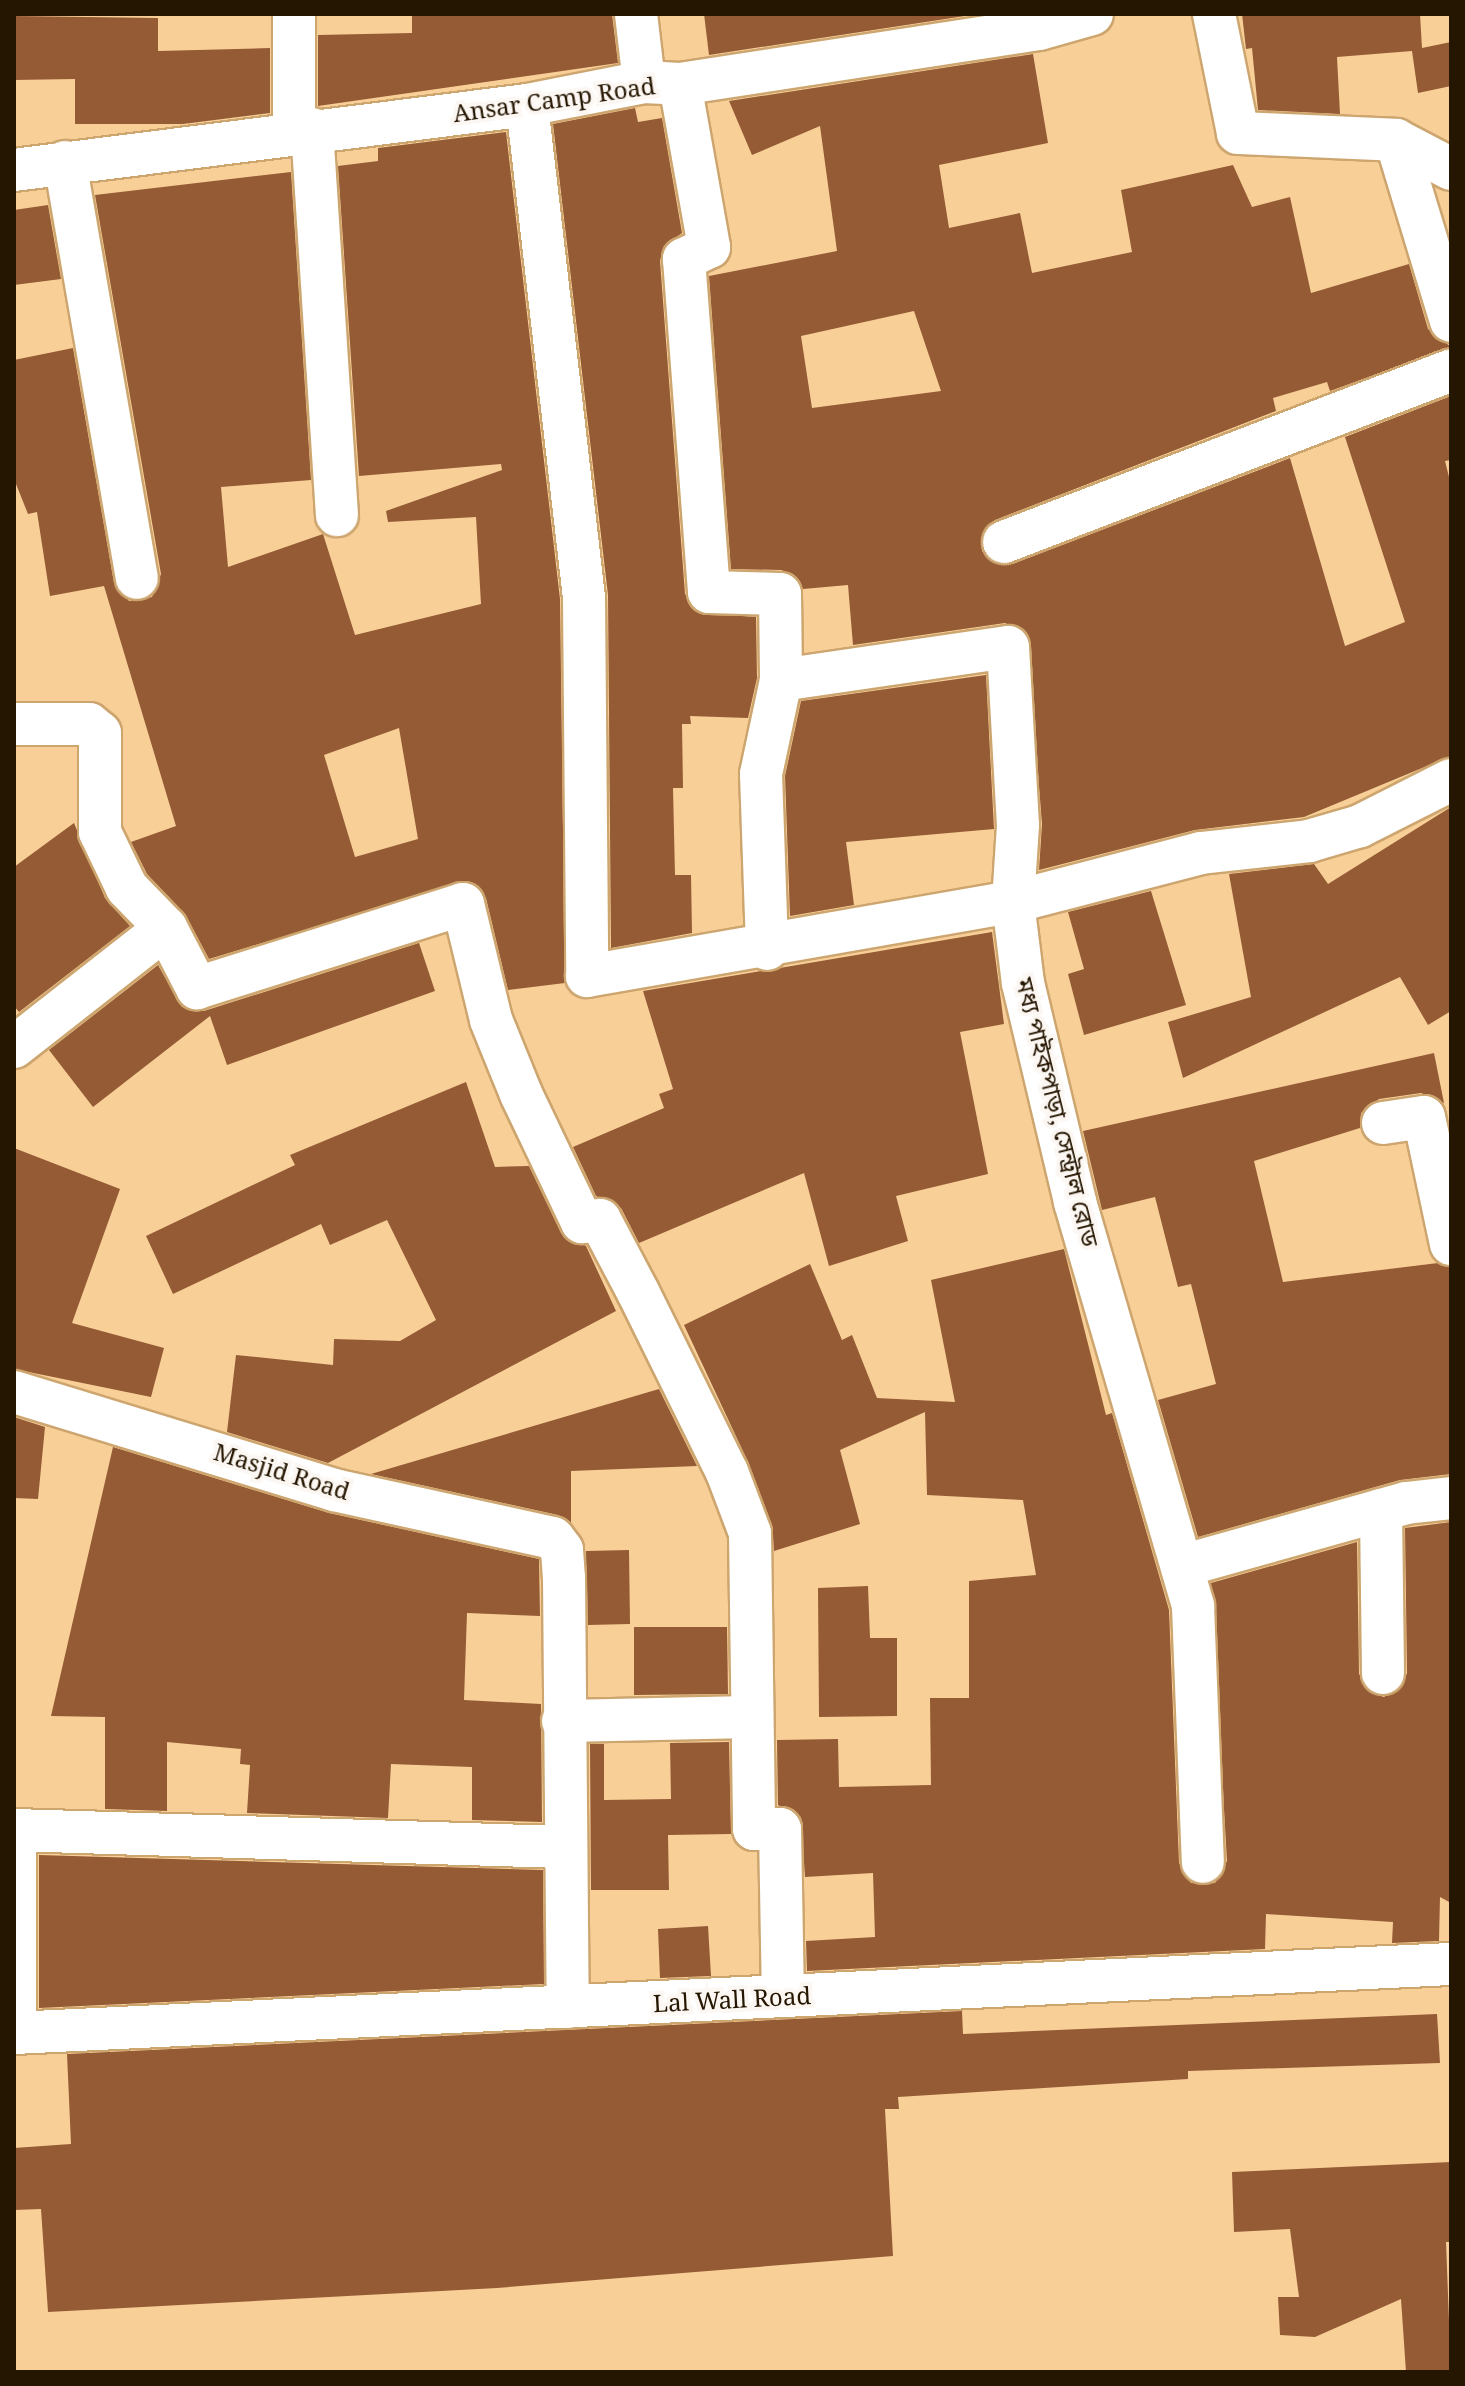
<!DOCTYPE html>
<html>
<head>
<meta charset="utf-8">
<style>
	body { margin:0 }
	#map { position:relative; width:1465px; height:2386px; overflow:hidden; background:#f9cf98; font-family:"Noto Serif","Noto Sans Bengali",serif }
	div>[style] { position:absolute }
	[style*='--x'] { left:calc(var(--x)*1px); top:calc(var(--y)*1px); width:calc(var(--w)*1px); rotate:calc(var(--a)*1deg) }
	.building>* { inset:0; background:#945b35 }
	.roads { filter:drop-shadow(2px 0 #cda56f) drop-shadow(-2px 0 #cda56f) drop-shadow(0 2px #cda56f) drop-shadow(0 -2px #cda56f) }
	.minor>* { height:42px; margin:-21px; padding:0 21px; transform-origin:21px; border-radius:21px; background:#fff }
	span { translate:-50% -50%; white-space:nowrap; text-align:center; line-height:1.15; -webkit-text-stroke:8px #fcf7f2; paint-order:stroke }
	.street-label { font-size:24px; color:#251602 }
	.frame { position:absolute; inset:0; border:16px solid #251602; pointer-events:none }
</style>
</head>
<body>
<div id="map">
	<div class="building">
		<i style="clip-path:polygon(412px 14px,612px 14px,618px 63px,318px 106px,318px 35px,412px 33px)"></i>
		<i style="clip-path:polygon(704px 14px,978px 14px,709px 55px)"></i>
		<i style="clip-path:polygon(1242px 14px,1420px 14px,1422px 48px,1451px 42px,1451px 86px,1418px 93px,1412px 51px,1337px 57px,1340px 114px,1258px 110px,1252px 48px,1246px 49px)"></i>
		<i style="clip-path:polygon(14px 16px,158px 18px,158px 51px,270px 48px,270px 113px,183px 124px,75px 124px,75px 79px,14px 80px)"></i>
		<i style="clip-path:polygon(evenodd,1033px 54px,1048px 143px,939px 165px,949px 228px,1020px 213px,1032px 273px,1132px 252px,1121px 190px,1233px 165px,1252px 207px,1290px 197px,1311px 293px,1409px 264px,1428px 329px,1451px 347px,1330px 391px,1327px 382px,1273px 398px,1276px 411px,995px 520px,981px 538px,982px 551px,1000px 565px,1013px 564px,1290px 458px,1345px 646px,1405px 622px,1345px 437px,1451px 396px,1451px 460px,1445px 461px,1451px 485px,1451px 756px,1304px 817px,1195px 830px,1039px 870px,1042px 824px,1027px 633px,1005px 623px,853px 645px,848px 585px,803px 589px,793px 574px,781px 570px,731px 569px,709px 276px,837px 251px,820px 126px,752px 155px,729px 101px,1033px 54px,914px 311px,941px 391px,812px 408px,801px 336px,914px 311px)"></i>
		<i style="clip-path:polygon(635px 108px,638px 122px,662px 118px,682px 233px,664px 246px,660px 261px,685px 594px,698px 613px,756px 617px,757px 678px,748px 718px,690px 716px,691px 724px,682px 724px,683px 788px,673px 788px,675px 875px,691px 875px,692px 933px,611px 948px,608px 595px,553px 124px)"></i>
		<i style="clip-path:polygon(evenodd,506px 132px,560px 599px,565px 983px,508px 990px,486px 898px,468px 881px,209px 959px,185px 914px,147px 874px,131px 842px,176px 826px,104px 586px,50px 596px,37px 512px,28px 514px,14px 479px,14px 360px,73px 348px,114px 583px,129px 601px,152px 597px,161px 574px,95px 195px,291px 172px,311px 480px,221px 487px,228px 567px,323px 534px,355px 635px,481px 604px,476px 517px,388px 522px,386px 511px,502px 470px,501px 464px,359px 476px,338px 166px,378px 161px,378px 148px,506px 132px,399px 728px,418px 839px,355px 857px,324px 755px,399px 728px)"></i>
		<i style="clip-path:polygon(48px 205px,61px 279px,14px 285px,14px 210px)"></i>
		<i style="clip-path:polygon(986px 675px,994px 829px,846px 842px,854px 905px,790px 916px,785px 776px,801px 701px)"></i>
		<i style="clip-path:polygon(1451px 807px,1451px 1011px,1428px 1025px,1400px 977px,1183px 1078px,1168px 1022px,1251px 997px,1229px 874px,1314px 864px,1328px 884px)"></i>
		<i style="clip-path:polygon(74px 823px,105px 898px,130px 926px,19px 1012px,14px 1006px,14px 867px)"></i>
		<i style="clip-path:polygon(1151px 891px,1186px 1005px,1084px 1035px,1068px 974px,1084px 969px,1068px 912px)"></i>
		<i style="clip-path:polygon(992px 932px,1004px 1024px,960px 1032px,988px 1174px,896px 1196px,908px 1241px,829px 1266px,804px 1173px,639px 1243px,621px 1208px,596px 1196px,573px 1147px,664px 1108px,659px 1094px,673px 1089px,643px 991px)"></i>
		<i style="clip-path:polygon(419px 943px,435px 991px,227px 1065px,210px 1016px,93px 1107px,49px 1050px,158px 965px,182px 1007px,204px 1011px)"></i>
		<i style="clip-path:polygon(1434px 1053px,1444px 1103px,1421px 1093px,1379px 1099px,1361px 1113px,1360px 1128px,1254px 1161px,1283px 1282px,1438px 1263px,1451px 1267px,1451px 1474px,1400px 1480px,1198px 1537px,1158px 1400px,1216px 1384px,1191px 1284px,1178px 1287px,1155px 1197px,1102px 1210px,1083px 1131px)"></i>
		<i style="clip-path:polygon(466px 1082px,495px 1167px,529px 1166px,561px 1233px,586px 1246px,616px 1311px,328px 1463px,227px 1432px,236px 1355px,333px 1365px,334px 1339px,400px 1341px,436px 1320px,387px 1220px,330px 1245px,321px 1224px,173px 1294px,146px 1236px,295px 1165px,290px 1155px)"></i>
		<i style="clip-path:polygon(14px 1148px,120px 1189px,72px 1323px,164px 1348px,151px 1397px,14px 1369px)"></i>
		<i style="clip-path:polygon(1064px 1249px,1106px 1415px,1112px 1413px,1169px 1610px,1179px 1863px,1191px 1883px,1215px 1883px,1227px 1861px,1211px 1583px,1357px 1542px,1359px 1674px,1371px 1693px,1384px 1697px,1403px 1685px,1407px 1673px,1405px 1528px,1451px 1522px,1451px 1903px,1440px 1897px,1439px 1941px,1392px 1943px,1393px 1922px,1266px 1914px,1265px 1949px,807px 1971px,806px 1941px,875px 1937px,873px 1873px,805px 1877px,801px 1817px,778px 1805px,777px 1740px,838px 1739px,839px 1787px,931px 1785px,930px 1698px,969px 1698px,969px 1581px,1036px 1575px,1023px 1500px,927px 1495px,925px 1412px,840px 1450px,860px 1524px,774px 1551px,772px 1525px,749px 1464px,684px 1325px,810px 1264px,842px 1340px,852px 1335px,877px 1398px,955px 1402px,931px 1280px)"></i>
		<i style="clip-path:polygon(659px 1389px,697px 1466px,571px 1471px,571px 1523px,558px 1515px,371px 1474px)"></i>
		<i style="clip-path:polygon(14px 1417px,45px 1427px,38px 1499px,14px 1498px)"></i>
		<i style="clip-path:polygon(113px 1447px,329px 1513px,539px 1559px,540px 1616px,467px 1613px,464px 1700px,541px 1704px,542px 1822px,472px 1820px,472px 1767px,391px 1764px,388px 1818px,247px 1813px,250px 1765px,240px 1764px,241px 1749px,167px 1742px,167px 1811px,105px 1809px,105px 1717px,51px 1716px)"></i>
		<i style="clip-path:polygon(629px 1550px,630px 1624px,588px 1625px,586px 1551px)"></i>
		<i style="clip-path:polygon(868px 1586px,870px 1638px,897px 1638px,897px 1716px,819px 1717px,818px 1588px)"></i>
		<i style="clip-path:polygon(634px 1627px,727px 1627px,728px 1694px,634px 1695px)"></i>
		<i style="clip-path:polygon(729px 1742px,731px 1834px,668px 1835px,669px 1890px,591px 1890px,590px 1744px,604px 1744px,604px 1800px,671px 1799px,670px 1743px)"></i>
		<i style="clip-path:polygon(39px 1855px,543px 1870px,544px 1984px,39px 2008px)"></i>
		<i style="clip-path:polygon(708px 1926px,711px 1976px,660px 1978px,658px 1929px)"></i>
		<i style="clip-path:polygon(962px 2011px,963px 2034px,1437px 2014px,1440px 2063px,1188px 2071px,1188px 2079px,898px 2097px,899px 2109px,885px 2109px,893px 2256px,497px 2288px,48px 2312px,41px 2209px,14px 2210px,14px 2148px,71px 2144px,67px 2054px)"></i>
		<i style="clip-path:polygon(1451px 2162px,1451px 2242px,1446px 2242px,1451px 2372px,1406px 2372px,1401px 2299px,1315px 2337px,1280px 2335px,1278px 2297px,1299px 2297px,1290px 2229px,1234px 2232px,1232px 2172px)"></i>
	</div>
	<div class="roads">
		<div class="minor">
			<i style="--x:294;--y:14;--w:117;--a:90"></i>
			<i style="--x:636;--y:14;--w:68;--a:83.3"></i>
			<i style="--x:1214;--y:14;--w:121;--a:78.6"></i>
			<i style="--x:1238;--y:133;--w:158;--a:2.5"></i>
			<i style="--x:1396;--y:140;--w:189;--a:73.1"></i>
			<i style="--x:680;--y:84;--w:166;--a:79.9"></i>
			<i style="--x:709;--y:247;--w:28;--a:154"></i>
			<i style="--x:684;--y:259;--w:334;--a:85.7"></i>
			<i style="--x:709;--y:592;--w:71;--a:1.6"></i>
			<i style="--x:780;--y:594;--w:86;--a:89.3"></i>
			<i style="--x:781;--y:680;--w:96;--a:102"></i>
			<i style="--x:761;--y:774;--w:175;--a:88"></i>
			<i style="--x:527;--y:105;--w:496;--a:83.4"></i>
			<i style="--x:584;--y:598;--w:378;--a:89.5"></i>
			<i style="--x:587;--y:976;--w:432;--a:-9.9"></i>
			<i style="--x:1013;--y:902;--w:194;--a:-14.6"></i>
			<i style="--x:1201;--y:853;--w:109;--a:-6.3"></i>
			<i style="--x:1309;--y:841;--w:53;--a:-16.4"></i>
			<i style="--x:1360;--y:826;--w:102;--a:-26.8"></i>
			<i style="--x:312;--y:129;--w:387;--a:86.3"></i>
			<i style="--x:1396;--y:140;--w:62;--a:27.8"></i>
			<i style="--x:65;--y:162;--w:422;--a:80.2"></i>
			<i style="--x:14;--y:170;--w:517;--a:-7.22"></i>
			<i style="--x:527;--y:105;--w:119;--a:-11.1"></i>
			<i style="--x:644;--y:82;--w:36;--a:3"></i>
			<i style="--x:680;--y:84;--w:363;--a:-8.7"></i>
			<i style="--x:1039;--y:29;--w:55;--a:-15.8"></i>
			<i style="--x:1004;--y:542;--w:479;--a:-21"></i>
			<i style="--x:781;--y:680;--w:229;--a:-8.3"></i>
			<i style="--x:1008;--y:647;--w:178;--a:86.8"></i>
			<i style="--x:1018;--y:825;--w:77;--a:93.7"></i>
			<i style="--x:1013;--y:902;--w:82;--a:83"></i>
			<i style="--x:1023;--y:983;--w:225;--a:76.6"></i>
			<i style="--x:1075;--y:1202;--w:421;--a:73.7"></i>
			<i style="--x:1193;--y:1606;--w:256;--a:87.8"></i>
			<i style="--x:14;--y:724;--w:75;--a:0"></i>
			<i style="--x:89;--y:724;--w:14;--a:39"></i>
			<i style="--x:100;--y:733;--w:99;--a:90"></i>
			<i style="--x:100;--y:832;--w:62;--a:64.3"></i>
			<i style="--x:127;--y:888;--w:56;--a:45.7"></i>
			<i style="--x:166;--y:928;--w:68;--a:62.7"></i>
			<i style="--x:197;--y:988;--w:279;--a:-17.5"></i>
			<i style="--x:463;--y:904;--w:119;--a:76.4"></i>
			<i style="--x:491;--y:1020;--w:80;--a:67.9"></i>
			<i style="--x:521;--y:1094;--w:142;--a:64.5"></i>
			<i style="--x:582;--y:1222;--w:18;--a:-6"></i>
			<i style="--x:600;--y:1220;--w:81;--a:62.2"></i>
			<i style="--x:638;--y:1292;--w:201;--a:63.7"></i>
			<i style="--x:727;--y:1472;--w:65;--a:69.3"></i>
			<i style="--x:750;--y:1533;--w:296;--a:89.2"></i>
			<i style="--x:754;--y:1829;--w:26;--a:0"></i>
			<i style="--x:780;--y:1829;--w:167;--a:89"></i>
			<i style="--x:14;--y:1047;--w:193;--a:-38.1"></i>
			<i style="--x:1383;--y:1123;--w:41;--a:-8.3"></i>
			<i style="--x:1424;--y:1117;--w:130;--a:78"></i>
			<i style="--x:14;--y:1392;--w:335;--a:17"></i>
			<i style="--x:334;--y:1490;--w:224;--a:12.4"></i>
			<i style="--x:553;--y:1538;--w:15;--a:53"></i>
			<i style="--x:562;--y:1550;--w:27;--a:86"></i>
			<i style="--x:564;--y:1577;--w:430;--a:89.5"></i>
			<i style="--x:1381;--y:1510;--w:163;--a:89.3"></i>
			<i style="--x:1182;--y:1566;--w:233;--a:-15.7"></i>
			<i style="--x:1406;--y:1503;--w:45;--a:-6.3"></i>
			<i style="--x:563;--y:1721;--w:189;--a:-1.2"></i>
			<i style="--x:14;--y:1830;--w:548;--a:1.78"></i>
			<i style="--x:15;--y:1830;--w:203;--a:90"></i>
			<i style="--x:14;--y:2033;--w:1439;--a:-2.75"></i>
		</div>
	</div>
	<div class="street-label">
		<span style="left:554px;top:99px;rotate:-8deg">Ansar Camp Road</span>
		<span style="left:1058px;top:1112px;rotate:76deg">মধ্য পাইকপাড়া, সেন্ট্রাল রোড</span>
		<span style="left:282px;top:1471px;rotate:17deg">Masjid Road</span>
		<span style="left:732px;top:1999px;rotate:-3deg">Lal Wall Road</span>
	</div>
	<div class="frame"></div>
</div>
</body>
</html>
